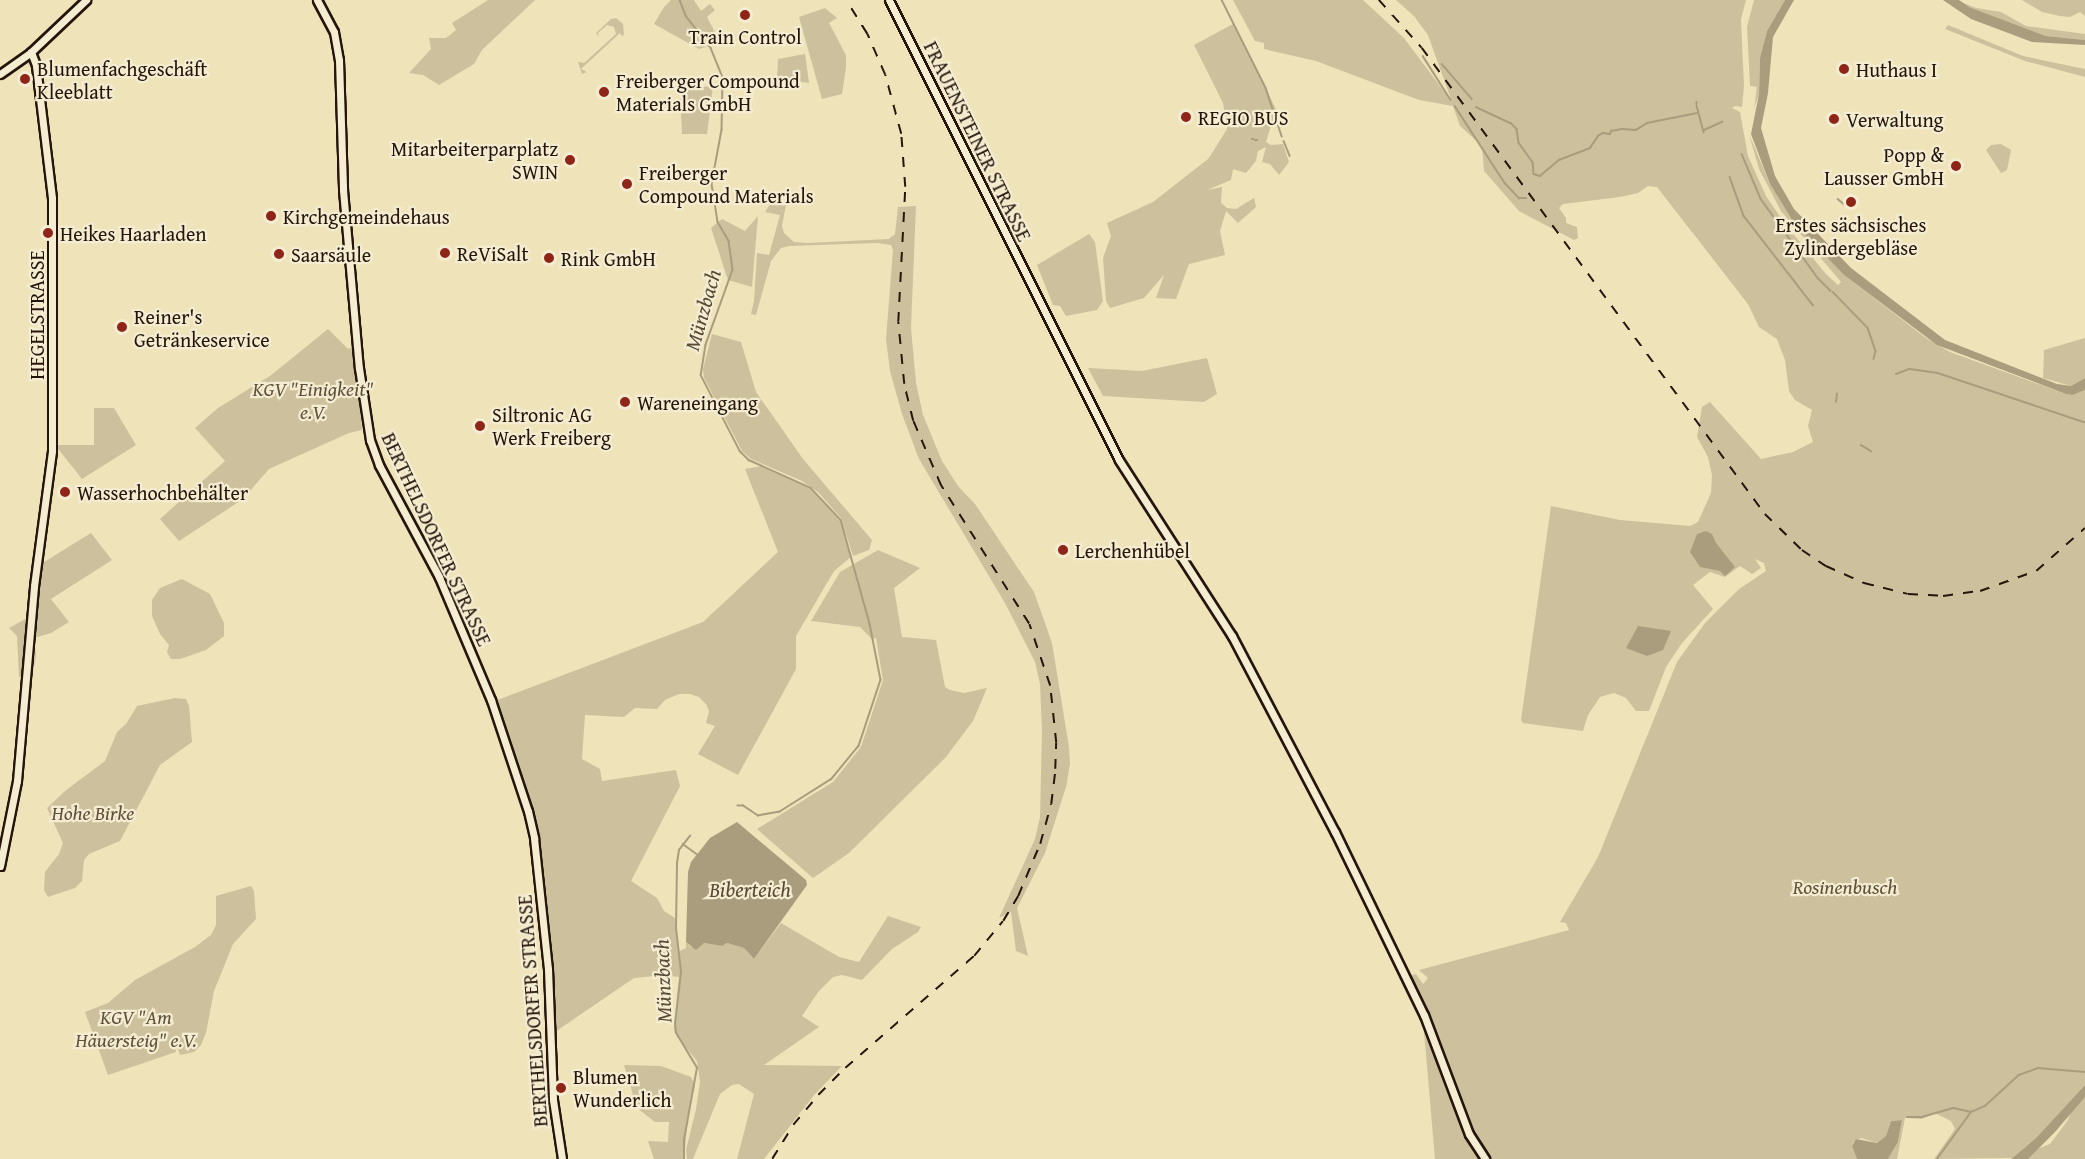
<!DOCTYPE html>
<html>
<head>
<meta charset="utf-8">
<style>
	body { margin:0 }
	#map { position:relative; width:2085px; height:1159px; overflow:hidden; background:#efe3ba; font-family:"Gentium Book Plus",serif }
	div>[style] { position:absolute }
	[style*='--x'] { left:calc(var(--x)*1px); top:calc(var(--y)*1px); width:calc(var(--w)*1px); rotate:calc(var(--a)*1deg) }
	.green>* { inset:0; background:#cdc09c }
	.water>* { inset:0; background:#aa9d7e }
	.stream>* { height:1.5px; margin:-0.75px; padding:0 0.75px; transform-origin:0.75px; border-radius:0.75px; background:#aa9d7e }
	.roads { filter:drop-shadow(2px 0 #25150a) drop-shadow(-2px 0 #25150a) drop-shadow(0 2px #25150a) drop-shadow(0 -2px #25150a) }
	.secondary>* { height:7px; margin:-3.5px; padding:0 3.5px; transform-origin:3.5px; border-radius:3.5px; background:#f5edd2 }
	.rail>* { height:1.5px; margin-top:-0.75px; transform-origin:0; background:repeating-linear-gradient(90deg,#25150a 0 10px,transparent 0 20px) }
	.dots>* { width:16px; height:16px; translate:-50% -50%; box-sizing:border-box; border:3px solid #f5edd2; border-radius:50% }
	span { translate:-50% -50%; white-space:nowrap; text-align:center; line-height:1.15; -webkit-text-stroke:4.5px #f5edd2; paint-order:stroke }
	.poi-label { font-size:20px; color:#25150a }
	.left { translate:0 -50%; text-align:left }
	.right { translate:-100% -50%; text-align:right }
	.street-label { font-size:20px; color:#25150a }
	.park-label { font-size:20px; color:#60513d; font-style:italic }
	.water-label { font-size:21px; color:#5a4b38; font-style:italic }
</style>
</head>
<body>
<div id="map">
	<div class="green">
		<i style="clip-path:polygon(488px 0,535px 0,482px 50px,474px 64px,439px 85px,423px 75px,409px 73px,431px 49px,429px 38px,446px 38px,456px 30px,452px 23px)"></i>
		<i style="clip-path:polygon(671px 0,694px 0,701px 11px,710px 4px,715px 10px,707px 17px,716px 34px,709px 37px,712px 45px,699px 49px,654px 24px,664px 7px)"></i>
		<i style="clip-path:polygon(1233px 0,1363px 0,1404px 38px,1452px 102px,1428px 35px,1414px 16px,1396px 0,1746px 0,1741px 19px,1744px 86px,1742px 107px,1735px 106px,1732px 108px,1740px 112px,1748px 156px,1766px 196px,1785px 224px,1826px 274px,1838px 285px,1841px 282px,1781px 211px,1759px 169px,1749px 134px,1770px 184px,1794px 223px,1844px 275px,1926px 338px,1950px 352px,2066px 394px,2073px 395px,2085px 390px,2085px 1085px,2036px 1138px,2012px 1158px,1934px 1159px,1955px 1129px,1951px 1121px,1935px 1113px,1922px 1119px,1905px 1118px,1897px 1159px,1888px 1159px,1898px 1142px,1902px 1120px,1891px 1121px,1886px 1136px,1877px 1143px,1861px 1138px,1854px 1141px,1852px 1146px,1857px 1159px,1488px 1159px,1474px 1137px,1435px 1028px,1410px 976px,1416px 974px,1423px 984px,1428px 978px,1419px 970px,1569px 930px,1566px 923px,1560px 922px,1598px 857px,1677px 662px,1705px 623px,1739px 589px,1766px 571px,1764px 563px,1755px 559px,1761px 568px,1752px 574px,1740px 566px,1725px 577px,1710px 572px,1693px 585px,1713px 609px,1682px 643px,1666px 667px,1649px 711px,1636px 711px,1626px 698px,1614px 693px,1600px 697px,1588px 715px,1583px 731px,1523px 723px,1521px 720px,1551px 506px,1620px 520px,1690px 526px,1698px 522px,1711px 493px,1712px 475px,1708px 457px,1697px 437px,1702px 407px,1710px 402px,1761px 459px,1793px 452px,1813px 442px,1808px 426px,1812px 410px,1795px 400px,1789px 391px,1785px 360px,1777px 339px,1759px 327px,1748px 304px,1657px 187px,1648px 186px,1638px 193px,1620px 197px,1563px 204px,1559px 208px,1566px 218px,1566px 223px,1577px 227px,1578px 238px,1574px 240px,1519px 211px,1484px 171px,1482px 146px,1460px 126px,1453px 106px,1419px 100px,1316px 61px,1264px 49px,1264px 43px,1255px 41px)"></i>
		<i style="clip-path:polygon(1754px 0,1785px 0,1767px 31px,1760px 58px,1759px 94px,1754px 108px,1757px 87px,1750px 86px,1747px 27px)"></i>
		<i style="clip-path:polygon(2022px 0,2085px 0,2085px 16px,2080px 12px,2070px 17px,2060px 16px,2042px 12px)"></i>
		<i style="clip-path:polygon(1961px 2px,1976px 8px,2001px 12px,2026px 26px,2085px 34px,2085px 40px,2046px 36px,1969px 7px)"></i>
		<i style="clip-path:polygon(825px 8px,837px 18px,829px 23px,846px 55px,846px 67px,842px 94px,822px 99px,799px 17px)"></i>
		<i style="clip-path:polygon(616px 18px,623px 24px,624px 35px,622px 36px,620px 33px,581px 69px,587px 72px,582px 74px,578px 62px,584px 63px,616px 34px,614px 27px,607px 25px,598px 33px,599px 37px,596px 33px,611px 19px)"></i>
		<i style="clip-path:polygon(1233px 24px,1276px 109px,1266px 142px,1271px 145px,1283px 144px,1289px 162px,1279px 175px,1270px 164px,1262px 162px,1266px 147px,1258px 151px,1256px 161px,1246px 173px,1233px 169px,1231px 180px,1207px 190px,1222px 187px,1221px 203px,1227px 208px,1236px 209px,1254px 198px,1256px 207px,1238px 223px,1226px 211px,1220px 231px,1225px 255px,1189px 264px,1176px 299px,1156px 298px,1164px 275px,1144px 298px,1110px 308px,1106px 301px,1103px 258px,1111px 236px,1107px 223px,1153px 202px,1208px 159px,1214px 150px,1227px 129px,1223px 103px,1194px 45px)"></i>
		<i style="clip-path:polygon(1948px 25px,2023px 56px,2085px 69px,2085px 77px,2025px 61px,1945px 29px)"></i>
		<i style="clip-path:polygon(805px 54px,809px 83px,777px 78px,778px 59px)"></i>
		<i style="clip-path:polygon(713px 86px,707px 134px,682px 134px,680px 89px)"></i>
		<i style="clip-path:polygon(2001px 144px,2011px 150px,2007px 170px,2001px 173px,1986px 150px,1991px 145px)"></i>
		<i style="clip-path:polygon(770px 204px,786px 205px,782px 226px,784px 233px,794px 242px,807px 243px,889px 239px,895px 234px,898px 207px,916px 206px,911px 328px,916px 383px,923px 415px,942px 461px,958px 486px,975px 504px,1034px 592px,1052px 643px,1069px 747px,1070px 764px,1066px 787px,1045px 853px,1017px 908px,1028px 956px,1016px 951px,1011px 912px,999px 918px,1035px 839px,1040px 817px,1042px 731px,1040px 684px,1035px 662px,1005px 603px,919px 459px,902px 414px,890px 371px,886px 339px,893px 250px,891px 245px,877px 243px,789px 246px,781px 248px,771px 261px,756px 315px,751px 314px,754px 301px,757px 253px,769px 255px,780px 215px,765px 212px)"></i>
		<i style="clip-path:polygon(758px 216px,752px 287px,728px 280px,711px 228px,722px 219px,745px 231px)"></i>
		<i style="clip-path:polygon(1089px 234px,1095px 242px,1103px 301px,1097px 310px,1066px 316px,1060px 306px,1053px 305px,1037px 265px)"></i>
		<i style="clip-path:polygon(328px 329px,348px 349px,357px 345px,357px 376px,362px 430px,349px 433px,269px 469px,243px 499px,179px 541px,160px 519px,225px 461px,195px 428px,218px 408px,270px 376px)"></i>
		<i style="clip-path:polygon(712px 334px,741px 342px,756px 392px,803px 459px,872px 540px,869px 550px,853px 556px,841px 518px,818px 492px,802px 481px,751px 459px,742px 451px,704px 378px,703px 369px)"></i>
		<i style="clip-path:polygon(2085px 338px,2085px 378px,2071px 386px,2043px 378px,2044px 350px)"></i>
		<i style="clip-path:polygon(1207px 358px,1217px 394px,1204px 402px,1103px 396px,1088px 368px,1142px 371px)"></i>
		<i style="clip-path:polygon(94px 408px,114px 408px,136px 445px,82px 479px,55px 445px,94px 445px)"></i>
		<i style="clip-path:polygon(762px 466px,801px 483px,816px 493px,843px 524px,851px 557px,834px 571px,796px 636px,796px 669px,738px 775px,698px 754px,715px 726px,706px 723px,709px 711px,706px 704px,699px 697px,690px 694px,679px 694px,665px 700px,657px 709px,635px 708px,624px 717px,585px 715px,582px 759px,600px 769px,602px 781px,676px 770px,680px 786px,631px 881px,657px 898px,664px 911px,675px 918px,678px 952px,686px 948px,686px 942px,691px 947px,704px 943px,722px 946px,727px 943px,744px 948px,754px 959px,781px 923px,839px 957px,859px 962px,888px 916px,921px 927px,918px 932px,892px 949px,862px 980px,842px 975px,833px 977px,818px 992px,802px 1016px,819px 1027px,764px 1065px,842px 1066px,815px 1094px,764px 1159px,737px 1159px,754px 1094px,739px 1084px,732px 1085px,720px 1094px,693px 1159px,687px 1159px,686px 1150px,696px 1109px,700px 1082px,697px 1061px,677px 1037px,674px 1029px,679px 977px,664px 975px,634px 978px,552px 1034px,545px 902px,533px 819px,495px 701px,703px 622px,778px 552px,745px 469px)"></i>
		<i style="clip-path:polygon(91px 533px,112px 560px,51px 599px,69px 622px,51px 633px,34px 638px,36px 656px,32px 677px,19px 677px,17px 636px,9px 628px,27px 618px,34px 618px,41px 564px)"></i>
		<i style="clip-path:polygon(878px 550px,920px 568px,894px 588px,902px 637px,936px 640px,945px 687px,950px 690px,964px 693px,987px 688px,973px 721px,946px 757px,849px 853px,813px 878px,757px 829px,833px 782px,861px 747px,883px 680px,876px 638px,872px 639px,860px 627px,811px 621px,840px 572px)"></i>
		<i style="clip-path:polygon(182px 579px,210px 594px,224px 623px,224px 636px,206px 650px,180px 659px,171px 659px,167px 652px,169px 645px,160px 634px,152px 616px,152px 600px,160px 588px)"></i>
		<i style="clip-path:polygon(175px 698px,186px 699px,189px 706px,192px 742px,160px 765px,120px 841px,89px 854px,84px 860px,82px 881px,75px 888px,48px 897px,44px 890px,45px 872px,59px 854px,63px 843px,47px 808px,65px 791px,105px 761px,117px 732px,126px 724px,137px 706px)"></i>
		<i style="clip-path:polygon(251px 886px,254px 891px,256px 919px,233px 944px,214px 991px,206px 1033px,201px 1045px,194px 1052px,180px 1055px,173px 1036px,176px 1052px,108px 1075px,85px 1012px,108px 1003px,135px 980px,195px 947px,211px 935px,216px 925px,216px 896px)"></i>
		<i style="clip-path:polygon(1423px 1020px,1466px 1134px,1479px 1159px,1435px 1159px)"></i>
		<i style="clip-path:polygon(624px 1065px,661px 1066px,691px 1077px,695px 1085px,688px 1116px,684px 1159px,654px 1159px,648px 1141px,668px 1142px,669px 1122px,655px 1122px,637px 1108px)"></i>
		<i style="clip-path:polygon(2085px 1097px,2085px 1159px,2028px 1159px,2037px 1149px,2050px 1144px,2068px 1120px,2071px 1111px)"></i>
	</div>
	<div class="water">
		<i style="clip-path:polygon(1785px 0,1794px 0,1773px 37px,1768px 93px,1761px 128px,1775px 176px,1794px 209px,1851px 268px,1945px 340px,2057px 384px,2071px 386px,2085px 378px,2085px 390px,2073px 395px,2066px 394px,1937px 345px,1844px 275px,1794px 223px,1770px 184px,1751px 134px,1759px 94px,1760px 58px,1767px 31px)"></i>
		<i style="clip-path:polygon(1943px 0,1959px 0,1969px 7px,2046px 36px,2085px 40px,2085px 45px,2032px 42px,1971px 19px)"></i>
		<i style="clip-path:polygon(1706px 531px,1712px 534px,1716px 543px,1735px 567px,1725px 576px,1720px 571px,1700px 567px,1690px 552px,1697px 534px)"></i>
		<i style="clip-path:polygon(1638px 626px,1671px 631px,1663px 650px,1647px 656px,1626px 648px)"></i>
		<i style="clip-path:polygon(737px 822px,806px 880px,807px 885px,754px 959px,744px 948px,727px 943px,722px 946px,704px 943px,696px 950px,686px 942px,688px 872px,691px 862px,710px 838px)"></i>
		<i style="clip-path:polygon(2085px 1085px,2085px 1097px,2055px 1132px,2028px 1159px,2011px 1159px,2036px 1138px)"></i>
		<i style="clip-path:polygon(1902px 1120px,1898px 1142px,1888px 1159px,1857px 1159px,1852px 1146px,1856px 1139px,1877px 1143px,1886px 1136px,1891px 1121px)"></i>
	</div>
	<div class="stream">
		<i style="--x:680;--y:0;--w:17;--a:69"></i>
		<i style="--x:686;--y:16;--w:41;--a:52"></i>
		<i style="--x:711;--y:48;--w:32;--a:68"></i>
		<i style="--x:723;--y:78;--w:52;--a:91.1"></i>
		<i style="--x:722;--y:130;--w:55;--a:100.5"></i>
		<i style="--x:712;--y:184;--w:38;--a:81"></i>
		<i style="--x:718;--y:222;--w:22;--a:60"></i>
		<i style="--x:729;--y:241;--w:29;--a:82"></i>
		<i style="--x:733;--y:270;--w:80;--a:109.8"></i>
		<i style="--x:706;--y:345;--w:30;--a:99"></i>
		<i style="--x:701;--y:375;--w:85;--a:62.8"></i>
		<i style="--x:740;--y:451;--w:13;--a:45"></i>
		<i style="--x:749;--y:460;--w:68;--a:24.3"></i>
		<i style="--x:811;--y:488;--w:44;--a:46.8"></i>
		<i style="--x:841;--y:520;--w:108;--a:74.4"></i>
		<i style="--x:870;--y:624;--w:57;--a:78.9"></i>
		<i style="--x:881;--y:680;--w:70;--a:108.4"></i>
		<i style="--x:859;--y:746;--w:43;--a:129.3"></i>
		<i style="--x:832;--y:779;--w:62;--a:147.6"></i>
		<i style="--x:780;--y:812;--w:22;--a:170"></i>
		<i style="--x:758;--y:816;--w:18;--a:-146"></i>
		<i style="--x:743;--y:806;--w:5;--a:180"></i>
		<i style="--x:1222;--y:0;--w:98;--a:63.4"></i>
		<i style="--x:1266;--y:88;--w:51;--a:71.6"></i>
		<i style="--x:1423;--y:56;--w:52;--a:57.5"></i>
		<i style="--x:1442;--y:64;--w:46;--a:49.4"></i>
		<i style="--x:1697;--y:102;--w:2;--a:90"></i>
		<i style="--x:1455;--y:106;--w:92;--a:57"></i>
		<i style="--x:1505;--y:183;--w:21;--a:47"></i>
		<i style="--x:1519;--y:198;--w:7;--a:0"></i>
		<i style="--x:1697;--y:106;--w:27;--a:75"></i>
		<i style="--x:1476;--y:107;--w:38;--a:25"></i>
		<i style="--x:1511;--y:123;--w:8;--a:45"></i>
		<i style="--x:1517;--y:129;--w:14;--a:82"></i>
		<i style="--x:1519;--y:143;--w:24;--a:54"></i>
		<i style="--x:1533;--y:162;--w:12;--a:85"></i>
		<i style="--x:1534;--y:174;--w:6;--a:18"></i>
		<i style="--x:1540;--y:176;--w:25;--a:-40"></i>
		<i style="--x:1559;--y:160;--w:33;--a:-21"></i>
		<i style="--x:1590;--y:148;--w:14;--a:-56"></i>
		<i style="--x:1598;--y:136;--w:6;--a:-31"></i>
		<i style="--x:1603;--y:133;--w:7;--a:8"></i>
		<i style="--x:1610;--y:134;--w:3;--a:-72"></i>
		<i style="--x:1611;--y:131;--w:11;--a:-10"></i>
		<i style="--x:1622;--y:129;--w:14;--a:4"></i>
		<i style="--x:1636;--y:130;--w:13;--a:-32"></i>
		<i style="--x:1647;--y:123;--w:51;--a:-11.3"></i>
		<i style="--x:1704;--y:130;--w:20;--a:-24"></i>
		<i style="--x:1252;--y:139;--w:1;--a:0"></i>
		<i style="--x:1255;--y:140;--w:2;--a:0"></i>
		<i style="--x:1284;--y:141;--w:16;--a:68"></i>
		<i style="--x:1742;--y:154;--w:49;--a:67.1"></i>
		<i style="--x:1761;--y:199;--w:97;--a:54.2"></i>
		<i style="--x:1818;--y:278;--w:18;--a:45"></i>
		<i style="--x:1730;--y:177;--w:41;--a:70.3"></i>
		<i style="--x:1744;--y:216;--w:113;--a:52.2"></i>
		<i style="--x:1838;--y:199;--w:8;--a:40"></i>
		<i style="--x:1833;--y:292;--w:50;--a:45.8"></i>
		<i style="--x:1868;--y:328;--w:24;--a:71"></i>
		<i style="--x:1876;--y:351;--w:8;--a:104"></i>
		<i style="--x:1896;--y:374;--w:15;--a:-20"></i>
		<i style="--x:1910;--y:369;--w:28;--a:8"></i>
		<i style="--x:1938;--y:373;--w:154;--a:18.6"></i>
		<i style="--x:1836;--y:402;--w:8;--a:-83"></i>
		<i style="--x:1861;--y:445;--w:12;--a:31"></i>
		<i style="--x:683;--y:844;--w:17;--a:36"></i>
		<i style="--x:1907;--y:1117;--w:15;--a:0"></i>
		<i style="--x:1922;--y:1117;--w:33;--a:-16"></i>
		<i style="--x:1954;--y:1108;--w:17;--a:13"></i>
		<i style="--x:684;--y:1159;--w:19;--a:-90"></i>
		<i style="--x:684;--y:1140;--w:73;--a:-79.8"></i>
		<i style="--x:697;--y:1068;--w:41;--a:-121"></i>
		<i style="--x:676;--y:1033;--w:9;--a:-96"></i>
		<i style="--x:675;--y:1024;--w:52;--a:-83.4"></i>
		<i style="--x:681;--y:972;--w:44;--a:-96.5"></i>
		<i style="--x:676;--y:928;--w:65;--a:-89.1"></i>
		<i style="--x:677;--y:863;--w:13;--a:-81"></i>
		<i style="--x:679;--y:850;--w:18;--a:-52"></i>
		<i style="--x:1937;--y:1159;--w:58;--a:-54.1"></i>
		<i style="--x:1971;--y:1112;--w:15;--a:-23"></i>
		<i style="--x:1985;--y:1106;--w:46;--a:-42.4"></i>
		<i style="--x:2019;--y:1075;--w:20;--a:-20"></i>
		<i style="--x:2038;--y:1068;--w:47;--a:4.9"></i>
	</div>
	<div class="roads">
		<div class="secondary">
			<i style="--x:317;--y:0;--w:36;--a:62"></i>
			<i style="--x:334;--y:32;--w:28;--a:80"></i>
			<i style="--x:339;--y:60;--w:130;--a:88.2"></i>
			<i style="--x:343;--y:190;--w:179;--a:84.9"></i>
			<i style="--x:359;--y:368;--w:73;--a:81.3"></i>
			<i style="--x:370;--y:440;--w:27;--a:70"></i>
			<i style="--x:379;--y:465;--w:127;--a:61.8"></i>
			<i style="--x:439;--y:577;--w:134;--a:67.1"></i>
			<i style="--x:491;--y:700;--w:117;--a:71.6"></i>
			<i style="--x:528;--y:811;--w:28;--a:77"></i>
			<i style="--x:534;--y:838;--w:132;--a:83.9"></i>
			<i style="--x:548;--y:969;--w:131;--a:87.8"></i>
			<i style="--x:553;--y:1100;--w:60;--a:81.3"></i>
			<i style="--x:889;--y:0;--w:514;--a:63.43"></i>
			<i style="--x:1119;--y:460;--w:209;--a:57.3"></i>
			<i style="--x:1232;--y:636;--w:221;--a:62.3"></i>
			<i style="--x:1335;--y:832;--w:203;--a:64.1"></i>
			<i style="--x:1424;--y:1015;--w:127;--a:69.3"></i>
			<i style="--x:1469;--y:1134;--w:30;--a:57"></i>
			<i style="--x:0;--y:74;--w:38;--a:-35"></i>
			<i style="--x:31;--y:52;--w:76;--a:-43.4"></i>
			<i style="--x:0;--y:866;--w:87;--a:-78.7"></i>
			<i style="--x:17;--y:781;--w:196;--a:-85"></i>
			<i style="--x:34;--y:586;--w:136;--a:-82.4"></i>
			<i style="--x:52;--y:451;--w:253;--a:-90"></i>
			<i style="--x:52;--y:198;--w:134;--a:-96.9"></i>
			<i style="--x:36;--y:65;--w:14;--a:-111"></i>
		</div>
	</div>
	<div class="rail">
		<i style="--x:1379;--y:0;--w:64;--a:48.1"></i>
		<i style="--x:1422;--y:48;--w:579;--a:53.65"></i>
		<i style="--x:1765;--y:514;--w:52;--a:44.2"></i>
		<i style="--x:1802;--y:550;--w:29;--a:34"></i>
		<i style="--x:1826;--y:566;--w:42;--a:24.1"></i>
		<i style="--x:1864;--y:583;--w:45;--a:14"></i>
		<i style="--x:1908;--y:594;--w:35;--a:3"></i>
		<i style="--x:1943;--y:596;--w:37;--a:-8"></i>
		<i style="--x:1980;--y:591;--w:59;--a:-19.7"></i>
		<i style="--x:2036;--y:571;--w:65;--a:-41.3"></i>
		<i style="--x:772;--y:1159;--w:40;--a:-58"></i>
		<i style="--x:793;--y:1125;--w:39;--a:-50"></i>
		<i style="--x:818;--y:1095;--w:38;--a:-45"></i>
		<i style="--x:845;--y:1068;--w:171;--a:-41"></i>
		<i style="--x:974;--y:956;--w:45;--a:-50.4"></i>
		<i style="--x:1003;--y:921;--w:29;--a:-59"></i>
		<i style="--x:1018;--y:896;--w:56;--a:-67.1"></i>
		<i style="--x:1040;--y:844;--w:41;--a:-74.6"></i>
		<i style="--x:1051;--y:804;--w:35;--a:-83"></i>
		<i style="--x:1055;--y:769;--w:26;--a:-88"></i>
		<i style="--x:1056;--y:743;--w:57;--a:-96"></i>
		<i style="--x:1050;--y:686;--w:65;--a:-108.7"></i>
		<i style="--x:1029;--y:624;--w:164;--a:-122.5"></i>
		<i style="--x:941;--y:486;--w:71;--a:-113.3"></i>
		<i style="--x:913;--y:421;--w:38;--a:-104"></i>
		<i style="--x:904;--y:384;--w:62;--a:-95.5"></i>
		<i style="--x:898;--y:322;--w:135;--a:-87"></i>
		<i style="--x:905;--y:187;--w:53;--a:-94.3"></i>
		<i style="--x:901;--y:134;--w:61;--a:-105.2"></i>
		<i style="--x:885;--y:75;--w:45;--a:-113.7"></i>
		<i style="--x:867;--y:34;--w:40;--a:-122"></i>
	</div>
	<div class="dots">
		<i style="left:745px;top:15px;background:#8f2418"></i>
		<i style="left:1844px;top:69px;background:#8f2418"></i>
		<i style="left:25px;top:79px;background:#8f2418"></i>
		<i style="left:604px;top:92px;background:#8f2418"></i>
		<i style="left:1186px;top:117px;background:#8f2418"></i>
		<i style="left:1834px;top:119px;background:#8f2418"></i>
		<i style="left:570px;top:160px;background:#8f2418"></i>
		<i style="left:1956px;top:166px;background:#8f2418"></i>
		<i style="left:627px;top:184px;background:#8f2418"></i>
		<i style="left:1851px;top:202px;background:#8f2418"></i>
		<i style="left:271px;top:216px;background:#8f2418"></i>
		<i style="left:48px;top:233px;background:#8f2418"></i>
		<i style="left:445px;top:253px;background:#8f2418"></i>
		<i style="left:279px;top:254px;background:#8f2418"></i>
		<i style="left:549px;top:258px;background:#8f2418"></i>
		<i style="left:122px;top:327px;background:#8f2418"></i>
		<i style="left:625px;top:402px;background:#8f2418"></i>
		<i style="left:480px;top:426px;background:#8f2418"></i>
		<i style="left:65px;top:492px;background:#8f2418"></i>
		<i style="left:1063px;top:550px;background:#8f2418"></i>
		<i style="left:561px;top:1088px;background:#8f2418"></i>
	</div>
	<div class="poi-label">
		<span style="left:745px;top:36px">Train Control</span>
		<span class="left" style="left:37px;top:80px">Blumenfachgeschäft<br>Kleeblatt</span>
		<span class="left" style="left:1856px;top:69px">Huthaus I</span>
		<span class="left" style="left:616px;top:92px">Freiberger Compound<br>Materials GmbH</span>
		<span class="left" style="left:1198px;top:117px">REGIO BUS</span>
		<span class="left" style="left:1846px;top:119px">Verwaltung</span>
		<span class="right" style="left:558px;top:160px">Mitarbeiterparplatz<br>SWIN</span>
		<span class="right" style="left:1944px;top:166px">Popp &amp;<br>Lausser GmbH</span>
		<span class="left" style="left:639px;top:184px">Freiberger<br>Compound Materials</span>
		<span class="left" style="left:283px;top:216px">Kirchgemeindehaus</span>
		<span style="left:1851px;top:236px">Erstes sächsisches<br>Zylindergebläse</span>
		<span class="left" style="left:60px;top:233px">Heikes Haarladen</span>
		<span class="left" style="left:457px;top:253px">ReViSalt</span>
		<span class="left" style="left:291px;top:254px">Saarsäule</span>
		<span class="left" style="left:561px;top:258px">Rink GmbH</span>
		<span class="left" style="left:134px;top:328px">Reiner's<br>Getränkeservice</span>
		<span class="left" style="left:637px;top:402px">Wareneingang</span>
		<span class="left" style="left:492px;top:426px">Siltronic AG<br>Werk Freiberg</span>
		<span class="left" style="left:77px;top:492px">Wasserhochbehälter</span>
		<span class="left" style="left:1075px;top:550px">Lerchenhübel</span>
		<span class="left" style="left:573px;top:1088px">Blumen<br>Wunderlich</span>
	</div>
	<div class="street-label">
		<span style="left:978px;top:141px;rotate:64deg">FRAUENSTEINER STRASSE</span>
		<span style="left:36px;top:315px;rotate:-90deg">HEGELSTRASSE</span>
		<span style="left:437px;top:539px;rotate:65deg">BERTHELSDORFER STRASSE</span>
		<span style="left:532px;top:1011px;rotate:-94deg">BERTHELSDORFER STRASSE</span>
	</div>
	<div class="park-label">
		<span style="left:313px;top:400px">KGV "Einigkeit"<br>e.V.</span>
		<span style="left:93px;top:812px">Hohe Birke</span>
		<span style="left:1845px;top:886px">Rosinenbusch</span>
		<span style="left:136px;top:1028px">KGV "Am<br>Häuersteig" e.V.</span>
	</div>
	<div class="water-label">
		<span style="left:703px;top:310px;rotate:-74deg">Münzbach</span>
		<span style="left:750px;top:890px">Biberteich</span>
		<span style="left:663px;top:981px;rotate:-92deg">Münzbach</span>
	</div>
</div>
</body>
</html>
